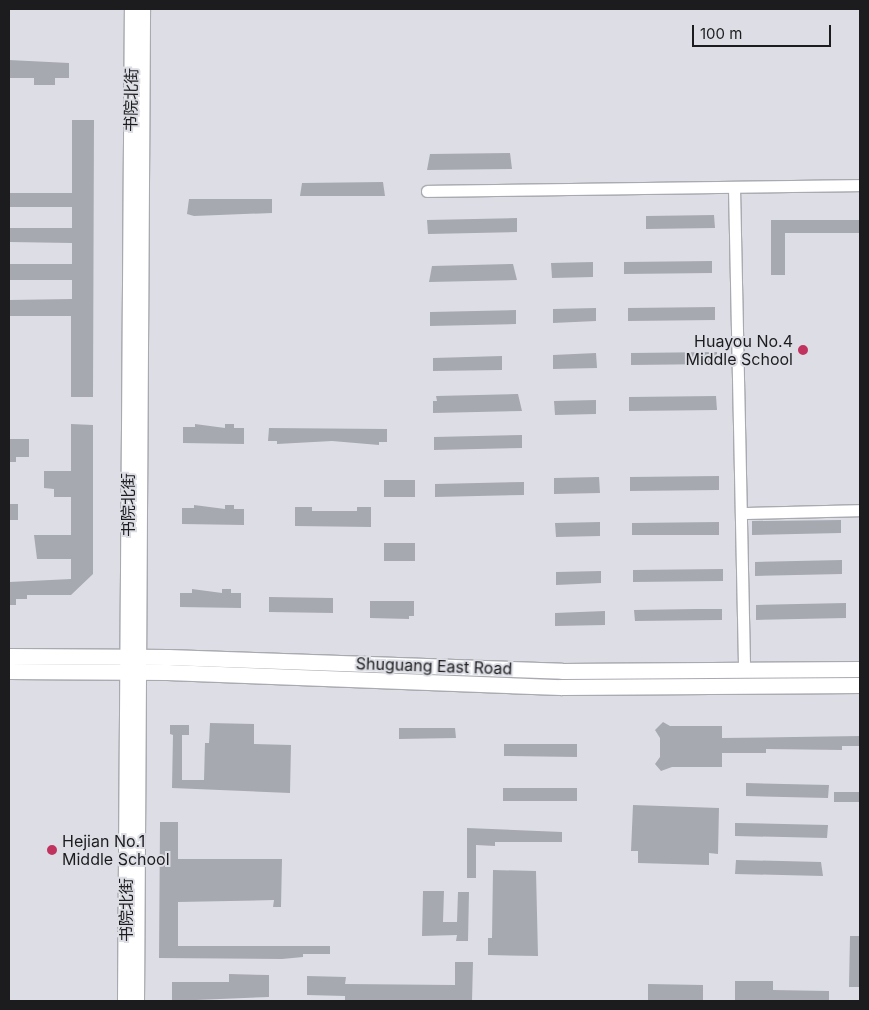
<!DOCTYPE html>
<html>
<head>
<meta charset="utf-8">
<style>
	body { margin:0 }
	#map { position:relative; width:869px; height:1010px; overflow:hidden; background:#dddee5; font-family:Inter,"Noto Sans SC",sans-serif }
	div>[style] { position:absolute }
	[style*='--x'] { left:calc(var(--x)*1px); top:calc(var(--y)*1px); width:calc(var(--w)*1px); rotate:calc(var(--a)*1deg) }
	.building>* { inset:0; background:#a7a9b0 }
	.roads { filter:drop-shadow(1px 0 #a8aab0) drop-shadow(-1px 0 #a8aab0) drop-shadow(0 1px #a8aab0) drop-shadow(0 -1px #a8aab0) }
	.street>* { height:11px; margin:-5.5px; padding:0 5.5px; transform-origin:5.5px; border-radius:5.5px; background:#fff }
	.secondary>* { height:15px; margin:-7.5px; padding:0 7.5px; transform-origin:7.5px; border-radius:7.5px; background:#fff }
	.dots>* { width:14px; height:14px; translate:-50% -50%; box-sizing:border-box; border:2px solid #dddee5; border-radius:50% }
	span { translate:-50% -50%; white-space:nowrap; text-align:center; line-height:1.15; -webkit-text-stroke:4px #dddee5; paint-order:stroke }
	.street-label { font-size:16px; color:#1c1c1f }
	.poi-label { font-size:16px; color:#1c1c1f }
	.right { translate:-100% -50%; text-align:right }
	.left { translate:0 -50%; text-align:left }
	.frame { position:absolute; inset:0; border:10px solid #1c1c1f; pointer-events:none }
	.scale { position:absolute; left:692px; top:25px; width:139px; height:22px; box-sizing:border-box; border:2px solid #1c1c1f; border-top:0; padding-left:6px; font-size:15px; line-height:18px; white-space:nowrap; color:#1c1c1f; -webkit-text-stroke:4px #dddee5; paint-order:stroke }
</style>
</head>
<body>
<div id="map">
	<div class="building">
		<i style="clip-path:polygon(9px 60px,69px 63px,69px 78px,55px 78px,55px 85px,34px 85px,34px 78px,9px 78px)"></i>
		<i style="clip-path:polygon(72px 120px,94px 120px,93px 397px,71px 397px,71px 316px,9px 316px,9px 300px,72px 299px,72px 280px,9px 280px,9px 264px,72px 264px,72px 243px,9px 242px,9px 228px,72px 228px,72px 207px,9px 207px,9px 193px,72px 193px)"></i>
		<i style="clip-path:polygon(510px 153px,512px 169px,427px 170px,430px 154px)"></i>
		<i style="clip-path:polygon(383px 182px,385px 196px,300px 196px,302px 183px)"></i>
		<i style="clip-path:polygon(189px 199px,272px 199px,272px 213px,194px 216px,187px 214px)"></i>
		<i style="clip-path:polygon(714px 215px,715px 228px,646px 229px,646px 216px)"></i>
		<i style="clip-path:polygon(517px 218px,517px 232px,428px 234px,427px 220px)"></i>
		<i style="clip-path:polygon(771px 220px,860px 220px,860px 233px,785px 233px,785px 275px,771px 275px)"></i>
		<i style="clip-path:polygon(712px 261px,712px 273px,624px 274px,624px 262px)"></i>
		<i style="clip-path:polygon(593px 262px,593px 277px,552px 278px,551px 263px)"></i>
		<i style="clip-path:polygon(513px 264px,517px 280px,429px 282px,432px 266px)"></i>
		<i style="clip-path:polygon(715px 307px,715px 320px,628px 321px,628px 308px)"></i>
		<i style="clip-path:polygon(596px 308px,596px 321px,553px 323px,553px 309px)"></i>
		<i style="clip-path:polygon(516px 310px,516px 324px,430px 326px,430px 312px)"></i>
		<i style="clip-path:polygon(717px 352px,717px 364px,631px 365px,631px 353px)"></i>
		<i style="clip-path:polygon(596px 353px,597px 368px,553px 369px,553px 355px)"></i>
		<i style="clip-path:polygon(502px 356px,502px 370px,433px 371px,433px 358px)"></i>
		<i style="clip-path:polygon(518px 394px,522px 411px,433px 413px,433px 401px,437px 401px,436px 396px)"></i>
		<i style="clip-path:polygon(716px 396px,717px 410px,629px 411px,629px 397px)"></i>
		<i style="clip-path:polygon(596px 400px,596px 414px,555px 415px,554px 401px)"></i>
		<i style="clip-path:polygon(71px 424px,93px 425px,93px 574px,71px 595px,27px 595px,27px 599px,16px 599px,16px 605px,9px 605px,9px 582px,71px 579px,71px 559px,37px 559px,34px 535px,71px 535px,71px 497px,54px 497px,54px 489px,44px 488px,44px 471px,71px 471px)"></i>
		<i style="clip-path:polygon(195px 424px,225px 428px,225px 424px,234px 424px,234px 428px,244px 428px,244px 444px,183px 443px,183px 427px,195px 427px)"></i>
		<i style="clip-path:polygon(269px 428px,387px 429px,387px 442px,379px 442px,379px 445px,332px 441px,277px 444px,277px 441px,268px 441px)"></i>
		<i style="clip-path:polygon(522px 435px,522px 448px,434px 450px,434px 437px)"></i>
		<i style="clip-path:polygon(9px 439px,29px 439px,29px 457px,16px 457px,16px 462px,9px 462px)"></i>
		<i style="clip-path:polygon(719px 476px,719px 490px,630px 491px,630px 477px)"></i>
		<i style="clip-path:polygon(599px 477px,600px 493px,554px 494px,554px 478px)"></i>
		<i style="clip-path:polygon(384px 480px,415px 480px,415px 497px,384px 497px)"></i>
		<i style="clip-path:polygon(524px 482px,524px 495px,435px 497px,435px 484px)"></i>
		<i style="clip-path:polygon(9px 504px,18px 504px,18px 520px,9px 520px)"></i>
		<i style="clip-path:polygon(194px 505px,225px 509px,225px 505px,234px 505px,234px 509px,244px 509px,244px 525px,182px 524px,182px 508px,194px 508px)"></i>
		<i style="clip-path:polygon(295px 507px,312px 507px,312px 511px,357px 511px,357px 507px,371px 507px,371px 527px,295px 526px)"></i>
		<i style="clip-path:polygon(841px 520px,841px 533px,752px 535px,752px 521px)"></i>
		<i style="clip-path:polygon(600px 522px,600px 536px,556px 537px,555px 523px)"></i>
		<i style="clip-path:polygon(719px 522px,719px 535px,632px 535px,632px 523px)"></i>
		<i style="clip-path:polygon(384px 543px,415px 543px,415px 561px,384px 561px)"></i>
		<i style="clip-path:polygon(842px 560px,842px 574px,755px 576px,755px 562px)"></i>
		<i style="clip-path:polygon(723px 569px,723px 581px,633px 582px,633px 570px)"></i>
		<i style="clip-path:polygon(601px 571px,601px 583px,556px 585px,556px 572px)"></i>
		<i style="clip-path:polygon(192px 589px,222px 593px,222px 589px,231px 589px,231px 593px,241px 593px,241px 608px,180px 607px,180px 593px,192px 593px)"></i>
		<i style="clip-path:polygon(269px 597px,333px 598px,333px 613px,269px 612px)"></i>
		<i style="clip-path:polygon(370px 601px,414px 601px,414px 616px,409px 616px,409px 619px,370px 618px)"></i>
		<i style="clip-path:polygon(846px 603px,846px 618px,756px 620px,756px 605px)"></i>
		<i style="clip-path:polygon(696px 609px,722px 609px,722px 620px,635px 621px,634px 610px)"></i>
		<i style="clip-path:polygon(605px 611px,605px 625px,555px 626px,555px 613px)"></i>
		<i style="clip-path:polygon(663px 722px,670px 726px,722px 726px,722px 738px,860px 736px,860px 746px,842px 746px,842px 750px,766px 749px,766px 753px,722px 753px,722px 767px,672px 767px,661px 771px,655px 764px,660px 757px,660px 738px,655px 730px)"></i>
		<i style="clip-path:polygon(210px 723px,254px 724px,254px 744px,291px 745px,290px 793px,172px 788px,173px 735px,170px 734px,170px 725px,189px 725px,189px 735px,182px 735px,182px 780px,204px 780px,205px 743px,209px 743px)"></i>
		<i style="clip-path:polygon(399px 728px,455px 728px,456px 738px,399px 739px)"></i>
		<i style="clip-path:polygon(504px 744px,577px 744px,577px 757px,504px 756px)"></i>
		<i style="clip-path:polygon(746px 783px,829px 785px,828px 798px,746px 796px)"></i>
		<i style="clip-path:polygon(503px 788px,577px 788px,577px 801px,503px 801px)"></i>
		<i style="clip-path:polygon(834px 792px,860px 792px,860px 802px,834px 802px)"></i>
		<i style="clip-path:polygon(633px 805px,719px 808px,718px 854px,709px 853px,709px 865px,638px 863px,638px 851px,631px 851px)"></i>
		<i style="clip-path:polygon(160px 822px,178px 822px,178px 859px,282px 859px,281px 907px,273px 907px,274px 900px,178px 902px,178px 946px,330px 946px,330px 954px,303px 954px,303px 957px,282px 959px,159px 958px)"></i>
		<i style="clip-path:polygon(735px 823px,828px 825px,827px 838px,735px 836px)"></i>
		<i style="clip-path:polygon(467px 828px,562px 832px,562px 842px,495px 842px,495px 846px,476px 845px,476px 878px,467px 878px)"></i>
		<i style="clip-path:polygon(736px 860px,821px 862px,823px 876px,735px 874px)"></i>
		<i style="clip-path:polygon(493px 870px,536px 871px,538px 956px,488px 955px,488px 938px,492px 938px)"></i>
		<i style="clip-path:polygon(423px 891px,444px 891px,443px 922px,457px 922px,458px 892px,469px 892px,468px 941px,456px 941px,457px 935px,422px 936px)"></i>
		<i style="clip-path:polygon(850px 936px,860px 936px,860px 987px,849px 987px)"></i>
		<i style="clip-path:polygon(455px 962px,473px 962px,472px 1001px,345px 1001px,345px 996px,307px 995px,307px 976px,346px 977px,345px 984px,455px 985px)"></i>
		<i style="clip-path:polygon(229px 974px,269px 975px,269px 997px,172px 1001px,172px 982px,229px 982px)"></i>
		<i style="clip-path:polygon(735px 981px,773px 981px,773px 990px,829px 991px,829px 1001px,735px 1001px)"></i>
		<i style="clip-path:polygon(648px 984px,703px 985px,703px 1001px,648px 1001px)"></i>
	</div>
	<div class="roads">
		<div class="street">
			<i style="--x:734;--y:187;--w:483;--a:88.8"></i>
			<i style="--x:427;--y:191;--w:433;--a:-0.8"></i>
			<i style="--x:741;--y:513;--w:119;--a:-1.4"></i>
		</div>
		<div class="secondary">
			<i style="--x:9;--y:656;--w:159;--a:0.4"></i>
			<i style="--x:168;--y:657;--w:394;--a:2"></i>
			<i style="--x:562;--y:671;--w:298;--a:-0.4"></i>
			<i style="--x:9;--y:671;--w:158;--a:0.4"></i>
			<i style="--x:167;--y:672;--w:394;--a:2.2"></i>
			<i style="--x:561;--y:687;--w:299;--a:-0.4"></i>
			<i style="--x:125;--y:1001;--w:992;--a:-89.6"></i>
			<i style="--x:136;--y:1001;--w:992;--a:-89.65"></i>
		</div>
	</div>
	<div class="dots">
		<i style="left:803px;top:350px;background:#c1335f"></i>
		<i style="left:52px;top:850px;background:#c1335f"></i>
	</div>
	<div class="street-label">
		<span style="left:131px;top:100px;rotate:-89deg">书院北街</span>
		<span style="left:128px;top:505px;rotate:-90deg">书院北街</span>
		<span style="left:434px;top:666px;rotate:2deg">Shuguang East Road</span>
		<span style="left:126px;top:910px;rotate:-90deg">书院北街</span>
	</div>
	<div class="poi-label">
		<span class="right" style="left:793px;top:350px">Huayou No.4<br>Middle School</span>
		<span class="left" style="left:62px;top:850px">Hejian No.1<br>Middle School</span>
	</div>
	<div class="frame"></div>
	<div class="scale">100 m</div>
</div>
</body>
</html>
